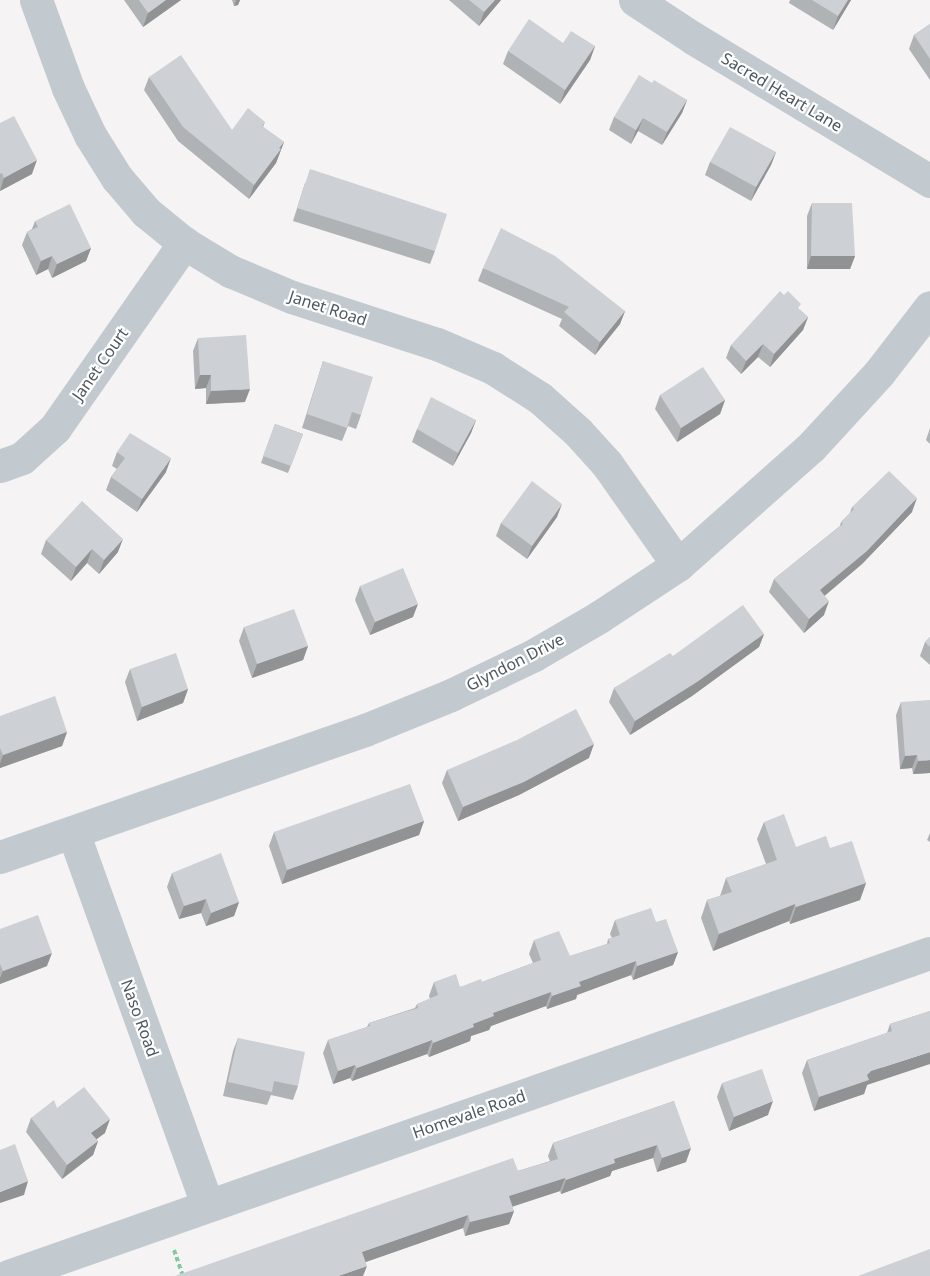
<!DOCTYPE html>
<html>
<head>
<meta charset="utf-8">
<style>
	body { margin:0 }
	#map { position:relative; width:930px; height:1276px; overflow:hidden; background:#f5f3f3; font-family:"Noto Sans",sans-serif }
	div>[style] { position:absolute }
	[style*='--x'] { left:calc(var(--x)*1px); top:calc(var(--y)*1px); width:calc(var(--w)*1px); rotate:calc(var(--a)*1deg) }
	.path>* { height:4px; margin-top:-2px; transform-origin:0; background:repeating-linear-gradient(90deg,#81c9a1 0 4.5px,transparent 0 7.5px) }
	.minor>* { height:33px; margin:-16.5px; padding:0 16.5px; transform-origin:16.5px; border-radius:16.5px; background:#c2cad0 }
	.wall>* { inset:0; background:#b0b3b6 }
	.shaded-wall>* { inset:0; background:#909294 }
	.building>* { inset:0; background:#cdd0d4 }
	span { translate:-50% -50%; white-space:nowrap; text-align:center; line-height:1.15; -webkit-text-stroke:4.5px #fff; paint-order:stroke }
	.street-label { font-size:16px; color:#4c575f }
</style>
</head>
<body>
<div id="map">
	<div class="path">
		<i style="--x:174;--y:1250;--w:28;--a:71"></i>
	</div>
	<div class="minor">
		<i style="--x:36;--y:0;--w:94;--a:70"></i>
		<i style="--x:68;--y:88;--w:52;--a:64.9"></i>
		<i style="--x:90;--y:135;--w:51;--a:57.9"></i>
		<i style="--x:117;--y:178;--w:45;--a:49.5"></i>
		<i style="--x:146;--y:212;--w:49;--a:39.2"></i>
		<i style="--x:184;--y:243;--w:54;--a:31.3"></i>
		<i style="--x:230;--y:271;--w:67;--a:22.8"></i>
		<i style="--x:292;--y:297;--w:152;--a:18"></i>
		<i style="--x:437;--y:344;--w:61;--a:23.2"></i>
		<i style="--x:493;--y:368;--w:56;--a:32.6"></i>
		<i style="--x:540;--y:398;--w:51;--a:41.8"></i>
		<i style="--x:578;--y:432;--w:43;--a:47.8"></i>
		<i style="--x:607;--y:464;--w:123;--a:54.9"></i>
		<i style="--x:635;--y:0;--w:69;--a:33.2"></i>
		<i style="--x:693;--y:38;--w:277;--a:31.1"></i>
		<i style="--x:0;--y:466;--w:23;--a:-20"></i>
		<i style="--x:22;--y:458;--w:45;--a:-42.3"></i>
		<i style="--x:55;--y:428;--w:226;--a:-55.1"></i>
		<i style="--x:73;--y:832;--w:396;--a:70.2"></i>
		<i style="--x:0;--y:857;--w:386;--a:-19.2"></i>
		<i style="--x:365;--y:730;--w:93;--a:-22.1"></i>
		<i style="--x:451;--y:695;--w:92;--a:-25.7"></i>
		<i style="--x:534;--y:655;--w:75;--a:-30.3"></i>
		<i style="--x:599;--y:617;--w:95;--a:-33.4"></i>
		<i style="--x:678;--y:565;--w:178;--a:-41.6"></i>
		<i style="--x:811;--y:447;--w:100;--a:-47.4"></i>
		<i style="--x:879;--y:373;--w:83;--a:-52.3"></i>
		<i style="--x:8;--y:1276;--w:977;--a:-19.31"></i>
	</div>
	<div class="wall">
		<i style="clip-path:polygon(124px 0,181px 0,143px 27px)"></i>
		<i style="clip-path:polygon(232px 0,240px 0,238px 5px,234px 6px)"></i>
		<i style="clip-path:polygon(449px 0,501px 0,479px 26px)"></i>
		<i style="clip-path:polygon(790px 0,851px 0,833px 30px,789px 3px)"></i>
		<i style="clip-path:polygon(930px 24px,930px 80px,909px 49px,914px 35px)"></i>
		<i style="clip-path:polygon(563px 43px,595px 46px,590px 60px,560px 104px,503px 64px,508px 51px)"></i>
		<i style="clip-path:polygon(149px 77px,232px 130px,265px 122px,263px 127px,284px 142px,276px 163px,249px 199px,178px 141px,144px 90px)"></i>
		<i style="clip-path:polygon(652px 83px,687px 100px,682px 113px,662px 145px,638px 131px,631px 144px,609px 130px,614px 117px)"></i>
		<i style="clip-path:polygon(0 123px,32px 174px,0 191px)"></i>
		<i style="clip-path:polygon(776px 152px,771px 165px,751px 201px,705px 175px,710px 162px)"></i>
		<i style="clip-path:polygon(305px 183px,435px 251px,430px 264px,293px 221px)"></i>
		<i style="clip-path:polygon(812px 203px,855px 256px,850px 269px,807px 269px,807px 216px)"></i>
		<i style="clip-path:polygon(35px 221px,91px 248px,86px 261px,52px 278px,48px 269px,36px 275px,22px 245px,27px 232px,32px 229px)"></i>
		<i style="clip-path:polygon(483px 268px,625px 311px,620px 324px,595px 355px,559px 326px,562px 319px,478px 281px)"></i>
		<i style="clip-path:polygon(800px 310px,808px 317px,803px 330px,770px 367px,758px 357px,741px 374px,726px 358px,731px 345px)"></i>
		<i style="clip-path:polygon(198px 338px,245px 402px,206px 404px,206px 388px,195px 389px,193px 351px)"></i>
		<i style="clip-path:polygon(323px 361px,361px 415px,356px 429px,348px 426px,342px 441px,302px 428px)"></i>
		<i style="clip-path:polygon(660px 395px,725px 400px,720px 414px,677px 442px,655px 409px)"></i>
		<i style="clip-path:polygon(476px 420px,471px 433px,453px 466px,412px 442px,417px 429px)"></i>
		<i style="clip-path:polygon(275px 424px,303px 434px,288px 473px,261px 463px)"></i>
		<i style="clip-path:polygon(930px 428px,930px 444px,926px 440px)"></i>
		<i style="clip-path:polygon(117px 452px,166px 472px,137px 512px,106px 490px,111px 477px,117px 469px,112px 466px)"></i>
		<i style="clip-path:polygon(852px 507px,912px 512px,862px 564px,824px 596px,824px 615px,804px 633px,769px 592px,774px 579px,840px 526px,841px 522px,850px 513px)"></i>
		<i style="clip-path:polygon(557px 517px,527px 559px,496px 536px,501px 523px)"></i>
		<i style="clip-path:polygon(46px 540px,118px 552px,99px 574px,87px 563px,71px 581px,41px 554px)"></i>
		<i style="clip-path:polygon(360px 586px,413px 617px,370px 635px,355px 600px)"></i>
		<i style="clip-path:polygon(244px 627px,308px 646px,303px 660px,252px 678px,239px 641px)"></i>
		<i style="clip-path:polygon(764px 634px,759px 647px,692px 696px,630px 735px,609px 702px,614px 688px,673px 656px)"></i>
		<i style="clip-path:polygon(930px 637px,930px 665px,920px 656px,925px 642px)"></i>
		<i style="clip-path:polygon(130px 669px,188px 689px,183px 703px,137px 721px,125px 682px)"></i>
		<i style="clip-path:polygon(901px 702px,930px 773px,913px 774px,912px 768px,900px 769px,896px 715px)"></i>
		<i style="clip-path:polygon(0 716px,67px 732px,62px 746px,0 768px)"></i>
		<i style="clip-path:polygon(589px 758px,519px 795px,458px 821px,442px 783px,447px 770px)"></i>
		<i style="clip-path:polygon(424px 821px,419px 835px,282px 884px,269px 846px,274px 832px)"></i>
		<i style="clip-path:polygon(764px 822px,796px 847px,830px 848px,866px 883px,860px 900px,790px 924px,789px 921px,713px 951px,701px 918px,707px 900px,720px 896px,726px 878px,766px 864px,757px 839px)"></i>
		<i style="clip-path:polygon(930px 833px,930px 842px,927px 840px)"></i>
		<i style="clip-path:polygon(172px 873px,239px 902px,234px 916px,206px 926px,201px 913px,179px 919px,167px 887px)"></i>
		<i style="clip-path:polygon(615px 920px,656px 922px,678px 952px,673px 965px,633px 980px,631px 975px,577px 995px,576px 999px,547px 1009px,546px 1006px,491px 1026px,489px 1030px,471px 1036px,470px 1041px,429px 1057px,427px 1054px,352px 1081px,350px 1078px,333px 1084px,323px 1053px,328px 1040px,367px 1027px,369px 1023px,415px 1008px,417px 1004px,430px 999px,429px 996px,434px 982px,460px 987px,482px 982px,533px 963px,529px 954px,534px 940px,570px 956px,607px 944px,608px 939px,612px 938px,610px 934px)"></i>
		<i style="clip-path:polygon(0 929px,47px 966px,0 984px)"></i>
		<i style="clip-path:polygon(930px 1011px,867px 1085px,864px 1094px,814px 1111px,802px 1073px,807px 1060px,887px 1033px,890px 1024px)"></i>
		<i style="clip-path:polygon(238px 1038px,298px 1086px,293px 1100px,271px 1095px,267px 1105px,223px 1096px,233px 1051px)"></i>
		<i style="clip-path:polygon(722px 1083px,768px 1115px,729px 1131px,717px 1097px)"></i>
		<i style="clip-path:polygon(674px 1101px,686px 1162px,657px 1172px,653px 1158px,612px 1171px,610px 1176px,561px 1194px,560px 1191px,512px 1207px,514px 1211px,509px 1224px,465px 1236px,463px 1228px,366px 1262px,175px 1276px,550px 1161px,548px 1156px,553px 1143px)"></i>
		<i style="clip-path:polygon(57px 1108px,105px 1133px,96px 1139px,98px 1141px,93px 1155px,62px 1179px,26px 1132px,31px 1118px)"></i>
	</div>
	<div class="shaded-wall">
		<i style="clip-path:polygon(166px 0,181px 0,143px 27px,148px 13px)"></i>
		<i style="clip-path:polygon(236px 0,240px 0,238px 5px,234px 6px)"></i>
		<i style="clip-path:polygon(495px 0,501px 0,479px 26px,484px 12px)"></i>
		<i style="clip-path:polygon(848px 0,851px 0,833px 30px,838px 16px)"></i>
		<i style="clip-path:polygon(595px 46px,590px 60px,560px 104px,565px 90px)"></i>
		<i style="clip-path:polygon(687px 100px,682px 113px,662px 145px,667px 132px)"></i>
		<i style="clip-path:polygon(643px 118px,638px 131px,631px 144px,636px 130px)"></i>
		<i style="clip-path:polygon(284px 142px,276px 163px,249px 199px,254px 185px)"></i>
		<i style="clip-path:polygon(776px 152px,771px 165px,751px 201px,756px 187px)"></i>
		<i style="clip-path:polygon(37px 160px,32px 174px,0 191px,4px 178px)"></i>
		<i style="clip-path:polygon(91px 248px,86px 261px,52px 278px,57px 264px)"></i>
		<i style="clip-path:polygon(52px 256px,48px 269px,36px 275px,41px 261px)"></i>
		<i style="clip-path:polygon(811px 256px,855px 256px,850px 269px,807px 269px)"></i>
		<i style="clip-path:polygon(625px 311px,620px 324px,595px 355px,600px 342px)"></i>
		<i style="clip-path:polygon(808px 317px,803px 330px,770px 367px,774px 354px)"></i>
		<i style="clip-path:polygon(763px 344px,758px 357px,741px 374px,746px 361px)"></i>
		<i style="clip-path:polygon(200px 375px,211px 375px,206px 388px,195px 389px)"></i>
		<i style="clip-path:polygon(250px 389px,245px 402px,206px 404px,211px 391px)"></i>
		<i style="clip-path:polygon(725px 400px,720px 414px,677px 442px,681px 428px)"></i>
		<i style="clip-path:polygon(476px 420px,471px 433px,453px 466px,458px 453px)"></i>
		<i style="clip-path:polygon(171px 458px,166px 472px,137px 512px,142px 499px)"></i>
		<i style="clip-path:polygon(917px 498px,912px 512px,862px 564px,815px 604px,820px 590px)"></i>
		<i style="clip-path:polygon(562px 504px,557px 517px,527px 559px,532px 546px)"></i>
		<i style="clip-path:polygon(123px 539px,118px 552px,99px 574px,104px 560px)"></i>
		<i style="clip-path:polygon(92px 549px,87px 563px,71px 581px,76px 567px)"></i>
		<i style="clip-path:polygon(829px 601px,824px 615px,804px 633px,809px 619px)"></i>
		<i style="clip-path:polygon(418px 604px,413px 617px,370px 635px,375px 622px)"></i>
		<i style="clip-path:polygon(764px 634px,759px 647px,692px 696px,630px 735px,635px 721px)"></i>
		<i style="clip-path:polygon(308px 646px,303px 660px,252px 678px,257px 664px)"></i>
		<i style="clip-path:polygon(188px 689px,183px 703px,137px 721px,142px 707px)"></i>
		<i style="clip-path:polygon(67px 732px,62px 746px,0 768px,0 763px,3px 755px)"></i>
		<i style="clip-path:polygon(594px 744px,589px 758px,519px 795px,458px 821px,463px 807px)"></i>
		<i style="clip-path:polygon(917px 755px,912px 768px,900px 769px,905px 756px)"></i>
		<i style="clip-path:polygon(930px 760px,930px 773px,913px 774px,918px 761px)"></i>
		<i style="clip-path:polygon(424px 821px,419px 835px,282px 884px,287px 870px)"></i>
		<i style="clip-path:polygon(866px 883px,860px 900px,790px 924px,796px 907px)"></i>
		<i style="clip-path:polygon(206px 899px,201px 913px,179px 919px,184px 906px)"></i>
		<i style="clip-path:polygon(239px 902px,234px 916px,206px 926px,211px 913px)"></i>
		<i style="clip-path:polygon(795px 904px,789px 921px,713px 951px,719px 934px)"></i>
		<i style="clip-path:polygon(678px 952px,673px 965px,633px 980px,637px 966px)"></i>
		<i style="clip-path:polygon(52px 953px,47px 966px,0 984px,0 978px,3px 971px)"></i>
		<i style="clip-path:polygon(636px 961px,631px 975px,577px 995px,576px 999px,547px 1009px,552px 996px,579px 982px)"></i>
		<i style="clip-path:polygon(551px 992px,546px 1006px,491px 1026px,489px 1030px,471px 1036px,470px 1041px,429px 1057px,433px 1043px,493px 1013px)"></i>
		<i style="clip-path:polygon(432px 1040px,427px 1054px,352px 1081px,357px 1068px)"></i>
		<i style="clip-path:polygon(930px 1052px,930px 1064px,867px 1085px,864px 1094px,814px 1111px,819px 1097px,867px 1075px,871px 1071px)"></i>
		<i style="clip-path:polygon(355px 1065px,350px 1078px,333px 1084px,338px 1071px)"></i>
		<i style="clip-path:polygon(773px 1101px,768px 1115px,729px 1131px,734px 1117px)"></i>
		<i style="clip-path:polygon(110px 1119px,105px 1133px,86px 1147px,91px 1133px)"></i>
		<i style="clip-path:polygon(98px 1141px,93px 1155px,62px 1179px,67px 1165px)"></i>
		<i style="clip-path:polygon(657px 1145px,653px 1158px,612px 1171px,610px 1176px,561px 1194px,566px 1180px,614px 1159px)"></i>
		<i style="clip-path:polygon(691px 1148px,686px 1162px,657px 1172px,662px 1158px)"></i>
		<i style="clip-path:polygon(565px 1178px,560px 1191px,504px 1209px,509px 1196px)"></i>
		<i style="clip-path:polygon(28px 1181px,24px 1195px,0 1203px,0 1192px)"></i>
		<i style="clip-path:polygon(514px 1211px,509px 1224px,465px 1236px,470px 1222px)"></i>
		<i style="clip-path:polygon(468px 1215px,463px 1228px,357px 1265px,362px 1252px)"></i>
		<i style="clip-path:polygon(367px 1266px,363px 1276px,338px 1276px)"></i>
	</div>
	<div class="building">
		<i style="clip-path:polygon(139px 0,166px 0,148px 13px)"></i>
		<i style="clip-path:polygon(469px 0,495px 0,484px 12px)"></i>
		<i style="clip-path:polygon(812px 0,848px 0,838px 16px)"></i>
		<i style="clip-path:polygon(529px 19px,563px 43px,571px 31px,595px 46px,565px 90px,508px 51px)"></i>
		<i style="clip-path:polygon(930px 24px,930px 59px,914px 35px)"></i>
		<i style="clip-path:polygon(181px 55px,232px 130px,248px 108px,265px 122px,262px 126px,284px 142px,279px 148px,281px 149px,254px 185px,183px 127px,149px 77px)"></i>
		<i style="clip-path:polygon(639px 75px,652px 83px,654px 80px,687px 100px,667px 132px,643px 118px,636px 130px,614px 117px)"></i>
		<i style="clip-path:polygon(14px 116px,37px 160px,4px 178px,2px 173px,0 174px,0 123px)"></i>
		<i style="clip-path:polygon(730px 127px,776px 152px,756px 187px,710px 162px)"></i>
		<i style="clip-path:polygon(310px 169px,447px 214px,435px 251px,297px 208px)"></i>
		<i style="clip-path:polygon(812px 203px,852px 203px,855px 256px,811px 256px)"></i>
		<i style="clip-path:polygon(70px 204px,91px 248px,57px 264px,52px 256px,41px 261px,27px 232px,38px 227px,35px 221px)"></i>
		<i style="clip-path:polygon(501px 228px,555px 256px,625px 311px,600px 342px,564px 312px,569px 307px,483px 268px)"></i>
		<i style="clip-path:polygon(780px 291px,784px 295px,788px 291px,801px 304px,798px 308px,808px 317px,774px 354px,763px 344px,746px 361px,731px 345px)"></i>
		<i style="clip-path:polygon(246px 335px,250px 389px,211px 391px,211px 375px,200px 375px,198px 338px)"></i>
		<i style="clip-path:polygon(323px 361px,373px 377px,361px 415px,352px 412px,347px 428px,307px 414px)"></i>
		<i style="clip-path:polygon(703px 367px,725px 400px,681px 428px,660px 395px)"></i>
		<i style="clip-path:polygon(431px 397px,476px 420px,458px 453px,417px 429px)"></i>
		<i style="clip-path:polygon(275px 424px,303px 434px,291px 466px,263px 456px)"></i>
		<i style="clip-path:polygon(130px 433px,171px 458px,142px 499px,111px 477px,125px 458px,117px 452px)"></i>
		<i style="clip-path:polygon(889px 471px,917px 498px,867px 551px,820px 590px,829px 601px,809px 619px,774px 579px,843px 524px,841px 522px,854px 509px,852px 507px)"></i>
		<i style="clip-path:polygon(532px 481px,562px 504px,532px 546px,501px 523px)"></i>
		<i style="clip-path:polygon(82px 501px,123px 539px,104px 560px,92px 549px,76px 567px,46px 540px)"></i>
		<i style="clip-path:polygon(403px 568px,418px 604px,375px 622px,360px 586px)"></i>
		<i style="clip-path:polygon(743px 605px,764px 634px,697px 682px,635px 721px,614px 688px,670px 653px,673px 656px)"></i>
		<i style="clip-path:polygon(294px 609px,308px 646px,257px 664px,244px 627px)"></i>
		<i style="clip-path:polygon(930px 637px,930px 647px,925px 642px)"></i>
		<i style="clip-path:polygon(176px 653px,188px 689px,142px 707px,130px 669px)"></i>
		<i style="clip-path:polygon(55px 696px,67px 732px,3px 755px,0 748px,0 716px)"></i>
		<i style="clip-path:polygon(930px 700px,930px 760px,918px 761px,917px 755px,905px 756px,901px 702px)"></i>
		<i style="clip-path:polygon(576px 709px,594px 744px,524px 782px,463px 807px,447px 770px,517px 740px)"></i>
		<i style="clip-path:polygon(410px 784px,424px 821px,287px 870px,274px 832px)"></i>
		<i style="clip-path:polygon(784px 814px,796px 847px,826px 836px,830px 848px,852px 841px,866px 883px,796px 907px,795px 904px,719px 934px,707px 900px,732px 892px,726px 878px,777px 860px,764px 822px)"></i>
		<i style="clip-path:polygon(221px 853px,239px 902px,211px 913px,206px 899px,184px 906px,172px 873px)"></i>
		<i style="clip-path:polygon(651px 908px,656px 922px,666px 919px,678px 952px,637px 966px,636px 961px,579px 982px,581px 986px,552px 996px,551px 992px,493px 1013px,494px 1016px,473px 1024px,474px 1027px,433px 1043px,432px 1040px,357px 1068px,355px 1065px,338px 1071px,328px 1040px,370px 1026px,369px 1023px,418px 1008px,417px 1004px,438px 995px,434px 982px,456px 974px,460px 987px,481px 979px,482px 982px,541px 960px,534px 940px,559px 931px,570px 956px,610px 943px,608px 939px,620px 935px,615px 920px)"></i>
		<i style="clip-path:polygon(38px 915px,52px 953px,3px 971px,0 964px,0 929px)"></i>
		<i style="clip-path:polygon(930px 1011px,930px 1052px,871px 1071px,867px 1075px,869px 1080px,819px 1097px,807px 1060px,892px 1031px,890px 1024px)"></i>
		<i style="clip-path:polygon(238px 1038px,305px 1052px,298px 1086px,274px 1081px,272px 1092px,228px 1082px)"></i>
		<i style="clip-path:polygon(762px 1069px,773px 1101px,734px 1117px,722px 1083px)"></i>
		<i style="clip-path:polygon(84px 1087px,110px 1119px,91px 1133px,98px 1141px,67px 1165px,31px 1118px,54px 1100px,57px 1108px)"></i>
		<i style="clip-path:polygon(674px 1101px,691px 1148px,662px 1158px,657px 1145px,614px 1159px,615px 1163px,566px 1180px,565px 1178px,509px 1196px,514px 1211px,470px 1222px,468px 1215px,362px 1252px,367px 1266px,338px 1276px,175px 1276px,513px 1158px,518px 1171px,558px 1159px,553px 1143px)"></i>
		<i style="clip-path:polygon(15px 1144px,28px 1181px,0 1192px,0 1150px)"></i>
		<i style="clip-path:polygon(930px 1249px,930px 1276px,858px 1276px)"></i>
	</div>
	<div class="street-label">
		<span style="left:782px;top:92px;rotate:31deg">Sacred Heart Lane</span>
		<span style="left:328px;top:308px;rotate:18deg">Janet Road</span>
		<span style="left:100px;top:364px;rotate:-55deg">Janet Court</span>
		<span style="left:515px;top:662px;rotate:-27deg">Glyndon Drive</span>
		<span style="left:140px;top:1018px;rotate:70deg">Naso Road</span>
		<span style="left:469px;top:1114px;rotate:-19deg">Homevale Road</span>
	</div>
</div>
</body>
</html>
